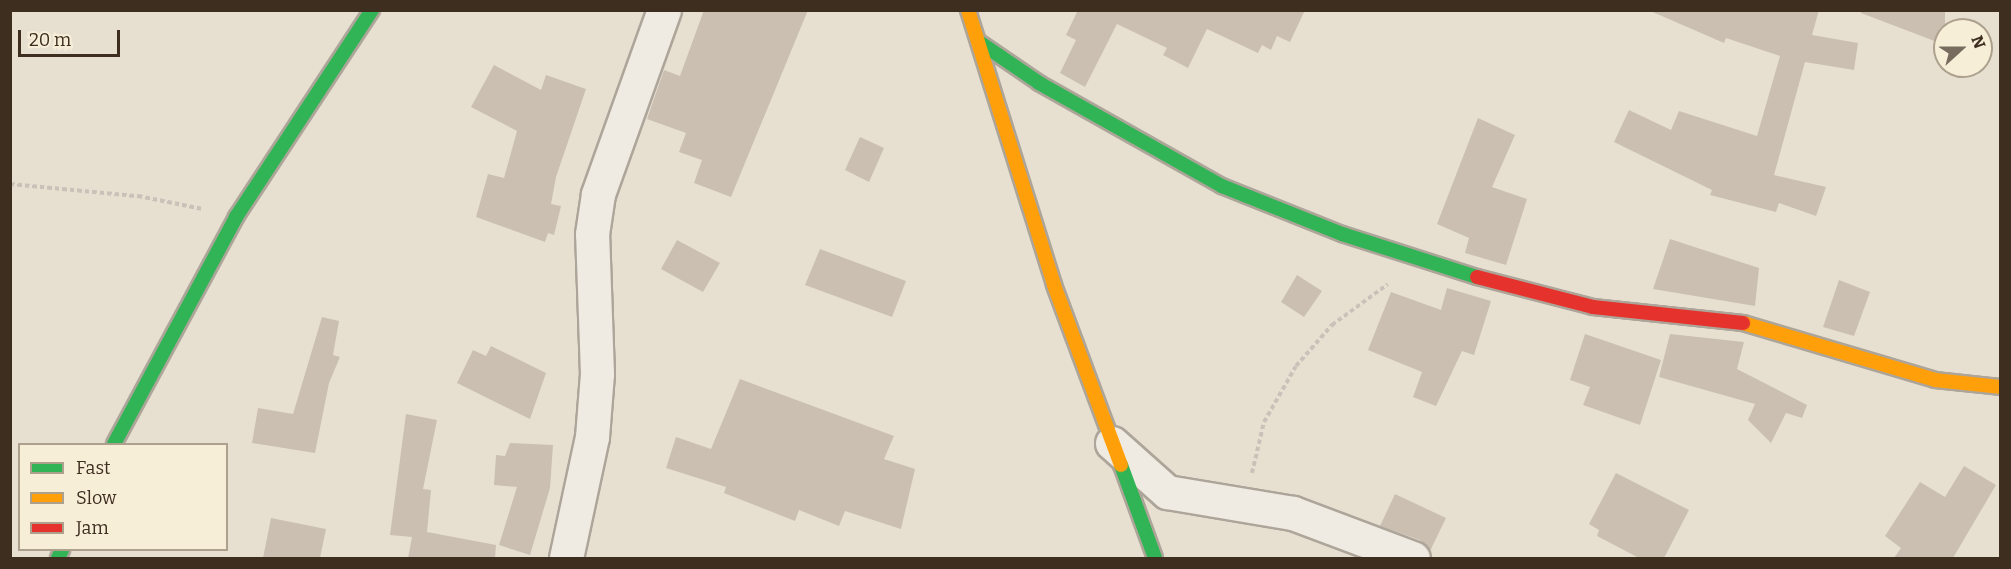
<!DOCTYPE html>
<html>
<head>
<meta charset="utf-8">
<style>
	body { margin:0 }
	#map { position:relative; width:2011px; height:569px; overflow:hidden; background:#e7e0d1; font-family:Bitter,serif }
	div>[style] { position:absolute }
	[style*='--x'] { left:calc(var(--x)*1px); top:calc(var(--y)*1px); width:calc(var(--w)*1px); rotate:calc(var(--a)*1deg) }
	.building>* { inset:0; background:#cbbfb2 }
	.path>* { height:4px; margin-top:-2px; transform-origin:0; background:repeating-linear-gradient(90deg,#c8c2b9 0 4.5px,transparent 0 7.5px) }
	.roads { filter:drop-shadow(2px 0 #ada599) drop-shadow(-2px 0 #ada599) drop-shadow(0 2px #ada599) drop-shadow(0 -2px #ada599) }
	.street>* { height:33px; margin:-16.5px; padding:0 16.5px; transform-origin:16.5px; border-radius:16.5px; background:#efebe3 }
	.fast>* { height:14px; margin:-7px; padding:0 7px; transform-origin:7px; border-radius:7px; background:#30b455 }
	.slow>* { height:14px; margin:-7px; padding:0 7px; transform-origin:7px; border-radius:7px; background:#ff9f0a }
	.jam>* { height:14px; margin:-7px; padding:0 7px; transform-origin:7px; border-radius:7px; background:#e5322d }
	span { translate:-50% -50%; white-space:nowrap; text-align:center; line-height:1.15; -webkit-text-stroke:4.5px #f7eed8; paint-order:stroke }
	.frame { position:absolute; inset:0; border:12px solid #3d2e20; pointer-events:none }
	.legend { position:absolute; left:18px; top:443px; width:210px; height:108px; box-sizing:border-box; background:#f7eed8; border:2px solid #ada18e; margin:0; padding:8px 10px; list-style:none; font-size:18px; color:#3d2e20 }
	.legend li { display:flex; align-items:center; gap:12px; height:30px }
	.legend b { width:30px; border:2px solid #ada18e }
	.north { position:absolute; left:1933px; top:18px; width:60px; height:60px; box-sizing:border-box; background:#f7eed8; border:2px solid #ada18e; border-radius:50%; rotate:69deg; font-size:16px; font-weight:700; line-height:24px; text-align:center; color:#3d2e20 }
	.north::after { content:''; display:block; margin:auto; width:21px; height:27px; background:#786c5e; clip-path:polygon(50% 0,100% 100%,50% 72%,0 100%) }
	.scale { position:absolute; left:18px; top:30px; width:102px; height:27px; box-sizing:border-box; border:3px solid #3d2e20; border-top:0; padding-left:8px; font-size:18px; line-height:21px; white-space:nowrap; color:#3d2e20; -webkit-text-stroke:4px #f7eed8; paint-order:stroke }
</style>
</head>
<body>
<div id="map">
	<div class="building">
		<i style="clip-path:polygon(704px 10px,808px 10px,731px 197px,694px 183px,702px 160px,679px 152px,686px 133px,647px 119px,664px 70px,680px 76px)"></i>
		<i style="clip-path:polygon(1078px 10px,1305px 10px,1290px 42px,1277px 36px,1271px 50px,1262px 45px,1258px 53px,1207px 29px,1188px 68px,1163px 55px,1167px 48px,1117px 24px,1085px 87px,1060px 73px,1076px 40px,1066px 35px)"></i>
		<i style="clip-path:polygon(1648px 10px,1819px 10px,1812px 35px,1858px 43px,1854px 70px,1805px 62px,1774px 175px,1826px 187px,1816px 216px,1779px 203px,1776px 212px,1710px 195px,1712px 190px,1614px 142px,1629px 110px,1671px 130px,1679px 111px,1757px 136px,1780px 56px,1726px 38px,1724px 43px)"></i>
		<i style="clip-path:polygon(1862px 10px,1945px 10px,1945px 45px,1861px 13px)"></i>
		<i style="clip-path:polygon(494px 65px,541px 90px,546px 75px,586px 89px,556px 177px,551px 204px,561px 206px,554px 235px,548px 233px,545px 242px,476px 217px,488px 174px,504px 178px,517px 131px,471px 107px)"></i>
		<i style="clip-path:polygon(1478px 118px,1515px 135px,1492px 187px,1527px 199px,1506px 265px,1465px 253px,1469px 238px,1437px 224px)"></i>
		<i style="clip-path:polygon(860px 137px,884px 148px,869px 182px,845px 170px)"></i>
		<i style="clip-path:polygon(1670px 239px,1759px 268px,1755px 306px,1653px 289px)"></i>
		<i style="clip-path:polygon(677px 240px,720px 263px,703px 292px,661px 269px)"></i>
		<i style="clip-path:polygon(820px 249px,906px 281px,892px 317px,805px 285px)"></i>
		<i style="clip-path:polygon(1297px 275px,1322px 291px,1304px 317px,1281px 302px)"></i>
		<i style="clip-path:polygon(1839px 280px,1870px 292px,1854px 336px,1823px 327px)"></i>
		<i style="clip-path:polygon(1447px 288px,1491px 301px,1474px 355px,1462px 351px,1436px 406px,1413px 397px,1422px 372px,1368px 350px,1391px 292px,1441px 310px)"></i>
		<i style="clip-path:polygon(322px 317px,339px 321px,333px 355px,340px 357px,329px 383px,315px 453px,252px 443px,258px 408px,293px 414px)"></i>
		<i style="clip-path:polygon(1585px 334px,1661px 360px,1640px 425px,1583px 405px,1590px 387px,1570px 380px)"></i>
		<i style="clip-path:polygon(1670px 334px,1744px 342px,1737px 369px,1807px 405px,1802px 418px,1786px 413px,1771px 443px,1748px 420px,1755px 404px,1659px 377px)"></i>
		<i style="clip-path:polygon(491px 346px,546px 373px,530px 419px,457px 383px,473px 350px,486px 356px)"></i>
		<i style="clip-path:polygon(740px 379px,894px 436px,884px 459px,915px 469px,901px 529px,845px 511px,839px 526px,799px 510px,795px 521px,724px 493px,726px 487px,666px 468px,676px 437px,711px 449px)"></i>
		<i style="clip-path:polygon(406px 414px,437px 420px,423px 489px,431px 490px,427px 532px,496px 545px,495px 558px,408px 558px,412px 537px,390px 535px)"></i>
		<i style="clip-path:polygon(510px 443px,553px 445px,550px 488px,530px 555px,499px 545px,517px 487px,494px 485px,496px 455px,505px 456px)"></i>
		<i style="clip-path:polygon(1964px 466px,1996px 485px,1953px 558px,1894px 558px,1901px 548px,1885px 536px,1920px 482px,1945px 497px)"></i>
		<i style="clip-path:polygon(1616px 473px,1689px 510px,1664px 558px,1639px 558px,1597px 536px,1599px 530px,1589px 524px)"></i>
		<i style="clip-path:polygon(1395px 494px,1446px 518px,1430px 551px,1420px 540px,1380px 526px)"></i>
		<i style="clip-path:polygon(271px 518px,326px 529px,320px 558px,263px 558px)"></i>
	</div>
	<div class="path">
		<i style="--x:10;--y:184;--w:129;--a:5.4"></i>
		<i style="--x:138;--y:196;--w:66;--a:11.3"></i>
		<i style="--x:1252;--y:473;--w:52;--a:-76.8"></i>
		<i style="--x:1264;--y:422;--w:64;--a:-60.3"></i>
		<i style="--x:1296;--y:366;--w:55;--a:-48.7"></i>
		<i style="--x:1332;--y:325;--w:69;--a:-36.2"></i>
	</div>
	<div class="roads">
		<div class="street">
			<i style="--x:1112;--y:443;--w:74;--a:41.7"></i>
			<i style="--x:1167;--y:492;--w:128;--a:9.5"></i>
			<i style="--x:1293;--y:513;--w:128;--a:20.6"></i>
			<i style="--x:566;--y:558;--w:124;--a:-77.9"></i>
			<i style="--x:592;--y:437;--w:63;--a:-85.5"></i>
			<i style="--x:597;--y:374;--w:140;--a:-92"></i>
			<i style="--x:592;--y:234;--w:40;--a:-81.5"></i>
			<i style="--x:598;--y:194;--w:195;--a:-70.3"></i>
		</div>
		<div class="fast">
			<i style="--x:979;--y:42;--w:73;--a:34.3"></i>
			<i style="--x:1039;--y:83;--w:210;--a:29.4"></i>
			<i style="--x:1222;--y:186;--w:129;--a:21.8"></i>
			<i style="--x:1342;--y:234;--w:142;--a:17.7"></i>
			<i style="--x:114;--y:444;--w:258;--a:-61.7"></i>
			<i style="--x:236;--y:217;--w:248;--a:-56.7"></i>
			<i style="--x:1121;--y:465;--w:99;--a:69.9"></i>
			<i style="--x:58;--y:558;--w:9;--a:-63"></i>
		</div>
		<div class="slow">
			<i style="--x:968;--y:10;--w:288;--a:72.6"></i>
			<i style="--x:1054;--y:285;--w:192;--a:69.6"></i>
			<i style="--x:1743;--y:323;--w:200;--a:16.5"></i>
			<i style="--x:1935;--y:380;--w:65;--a:6.1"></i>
		</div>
		<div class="jam">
			<i style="--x:1477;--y:277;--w:120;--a:14.5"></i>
			<i style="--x:1593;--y:307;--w:151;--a:6.1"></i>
		</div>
	</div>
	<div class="frame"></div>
	<ul class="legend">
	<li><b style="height:8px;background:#30b455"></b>Fast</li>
	<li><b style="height:8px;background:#ff9f0a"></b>Slow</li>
	<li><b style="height:8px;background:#e5322d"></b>Jam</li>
	</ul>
	<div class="north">N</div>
	<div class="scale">20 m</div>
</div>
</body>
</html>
